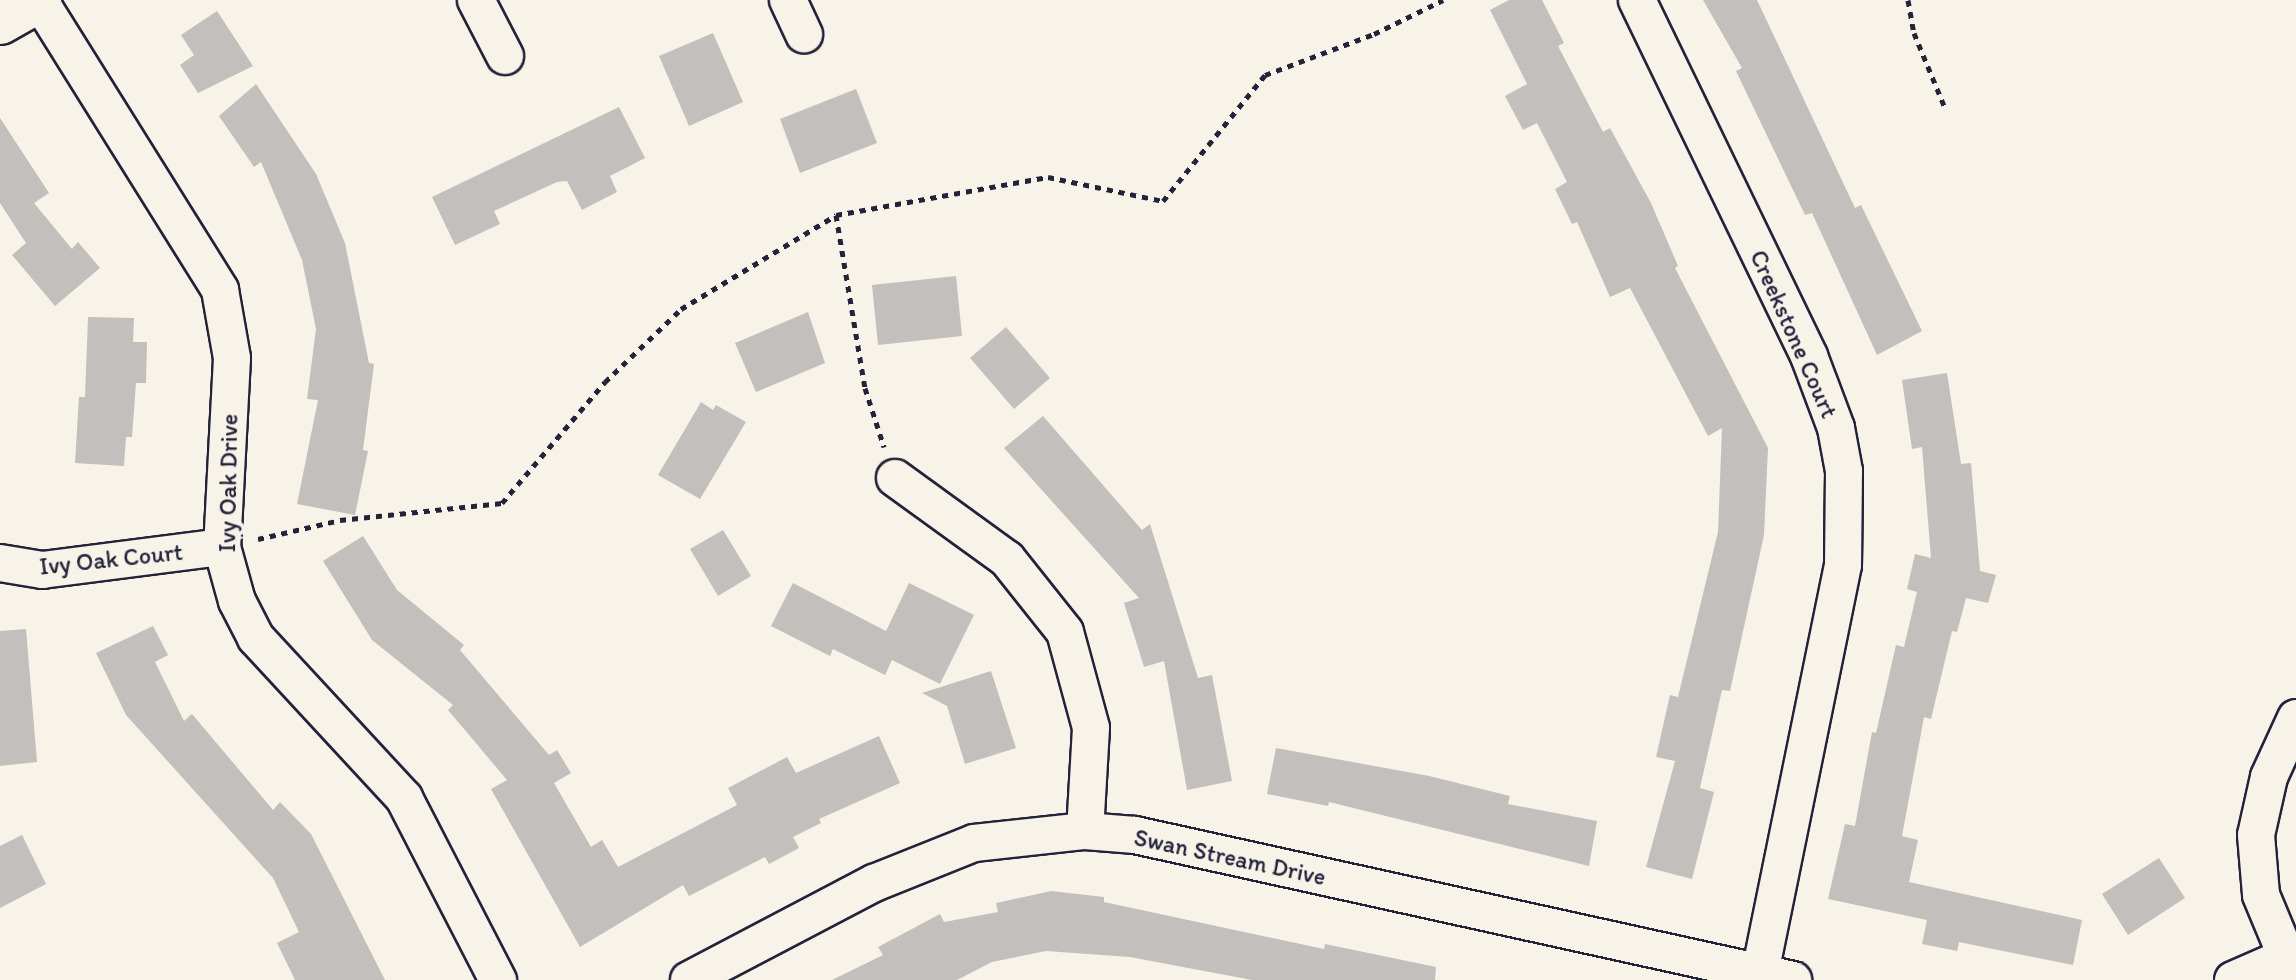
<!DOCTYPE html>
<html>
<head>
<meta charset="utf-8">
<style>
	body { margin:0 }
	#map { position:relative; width:2296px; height:980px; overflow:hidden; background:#f7f3e8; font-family:Itim,sans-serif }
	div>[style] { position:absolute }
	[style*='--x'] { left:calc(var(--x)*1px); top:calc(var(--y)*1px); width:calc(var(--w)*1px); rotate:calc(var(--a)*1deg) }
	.building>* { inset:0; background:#c2bfbd }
	.path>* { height:5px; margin-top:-2.5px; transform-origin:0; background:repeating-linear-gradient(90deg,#22223b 0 6px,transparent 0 12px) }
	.roads { filter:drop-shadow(2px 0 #22223b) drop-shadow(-2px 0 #22223b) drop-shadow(0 2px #22223b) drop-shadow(0 -2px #22223b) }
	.street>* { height:36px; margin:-18px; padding:0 18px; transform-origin:18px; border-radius:18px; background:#f7f3e8 }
	.secondary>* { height:44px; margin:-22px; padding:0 22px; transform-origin:22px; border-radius:22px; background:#f7f3e8 }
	span { translate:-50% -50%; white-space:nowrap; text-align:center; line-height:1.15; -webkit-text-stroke:8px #f7f3e8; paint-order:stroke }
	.street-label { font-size:24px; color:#22223b }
</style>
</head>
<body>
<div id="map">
	<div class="building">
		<i style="clip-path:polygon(1509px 0,1542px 0,1564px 43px,1558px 46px,1603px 132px,1610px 128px,1651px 203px,1678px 266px,1675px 268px,1768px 448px,1764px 535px,1730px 691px,1722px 690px,1700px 788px,1714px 792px,1692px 879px,1646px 867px,1675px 761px,1656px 757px,1670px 695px,1678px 697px,1718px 532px,1722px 428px,1708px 436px,1630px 288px,1610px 297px,1577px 222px,1572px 224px,1555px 189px,1567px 182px,1537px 123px,1523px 130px,1505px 96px,1527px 84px,1490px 10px)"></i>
		<i style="clip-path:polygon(1703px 0,1757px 0,1855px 208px,1861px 205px,1922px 331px,1877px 355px,1812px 213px,1805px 215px,1736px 71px,1742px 68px)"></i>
		<i style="clip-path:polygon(217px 11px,253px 66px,198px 93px,180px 65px,194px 55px,181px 35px)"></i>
		<i style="clip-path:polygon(713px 33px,743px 102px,689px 126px,659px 56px)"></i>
		<i style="clip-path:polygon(256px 84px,316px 174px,345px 243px,369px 363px,374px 364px,363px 450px,368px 451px,355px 515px,297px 504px,318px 400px,307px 399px,316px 329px,302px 260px,261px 162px,254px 167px,219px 116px)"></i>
		<i style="clip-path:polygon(856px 89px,877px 143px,800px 173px,780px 119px)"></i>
		<i style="clip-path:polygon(619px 107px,645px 158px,610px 176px,617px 192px,582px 210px,567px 181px,557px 182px,494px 211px,500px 224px,455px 245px,432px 197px)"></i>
		<i style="clip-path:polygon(0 118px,49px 193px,34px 203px,72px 249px,78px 242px,100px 268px,55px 306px,12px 255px,26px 243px,0 203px)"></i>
		<i style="clip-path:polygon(956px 276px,962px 336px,878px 345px,872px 285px)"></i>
		<i style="clip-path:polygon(808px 312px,825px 363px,756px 392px,735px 343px)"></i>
		<i style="clip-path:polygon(88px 317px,134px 318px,133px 342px,147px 342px,146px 383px,136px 383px,132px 437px,126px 437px,124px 466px,75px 463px,79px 397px,85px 397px)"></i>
		<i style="clip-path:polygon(1006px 327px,1050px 378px,1014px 409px,970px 358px)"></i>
		<i style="clip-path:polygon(1947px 373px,1961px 464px,1971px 463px,1980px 571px,1996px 575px,1988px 603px,1966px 598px,1957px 632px,1952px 631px,1931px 719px,1924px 717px,1902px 836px,1918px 840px,1909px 882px,2082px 920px,2073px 965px,1959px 942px,1957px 951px,1922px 944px,1927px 920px,1828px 899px,1845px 824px,1855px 826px,1872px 732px,1876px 733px,1896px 645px,1904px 647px,1917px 592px,1907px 589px,1915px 554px,1931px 558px,1922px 447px,1912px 449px,1902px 380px)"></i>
		<i style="clip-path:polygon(701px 402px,713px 410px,716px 405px,746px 422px,700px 499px,658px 475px)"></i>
		<i style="clip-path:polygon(1043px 416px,1142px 530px,1150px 524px,1198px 678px,1212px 675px,1232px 781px,1187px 790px,1164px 661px,1144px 667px,1124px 603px,1139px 598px,1004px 448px)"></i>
		<i style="clip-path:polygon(723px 530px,751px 576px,718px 596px,690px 549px)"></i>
		<i style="clip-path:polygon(363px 536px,397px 590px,464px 645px,460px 650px,549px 755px,557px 750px,571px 773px,554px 783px,591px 847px,602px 840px,618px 867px,737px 805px,728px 788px,787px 757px,796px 773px,879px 736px,900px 783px,819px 819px,821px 823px,793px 837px,799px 848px,769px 864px,765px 857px,689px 896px,683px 885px,580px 947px,491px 789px,507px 780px,448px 710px,453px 705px,372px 640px,323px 561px)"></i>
		<i style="clip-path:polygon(793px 583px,886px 631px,909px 583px,974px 615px,940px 684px,892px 660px,885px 675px,833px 649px,830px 656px,771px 626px)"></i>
		<i style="clip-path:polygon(153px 626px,168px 655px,155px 662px,184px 721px,192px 714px,273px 810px,280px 802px,311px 834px,385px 980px,295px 980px,277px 943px,299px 932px,273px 878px,126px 715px,96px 653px)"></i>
		<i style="clip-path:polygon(26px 629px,37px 762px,0 766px,0 631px)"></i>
		<i style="clip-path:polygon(991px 671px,1016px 748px,965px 764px,947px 706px,922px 693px)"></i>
		<i style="clip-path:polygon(1276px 748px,1429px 776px,1510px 796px,1508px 804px,1597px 821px,1589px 866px,1329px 802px,1328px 806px,1267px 794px)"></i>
		<i style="clip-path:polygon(22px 835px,46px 884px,0 908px,0 846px)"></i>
		<i style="clip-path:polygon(2159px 858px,2185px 898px,2128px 935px,2102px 894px)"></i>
		<i style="clip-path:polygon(1051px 891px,1104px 897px,1104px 902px,1324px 949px,1325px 944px,1436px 967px,1435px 980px,1252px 980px,1130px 957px,1046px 951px,992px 962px,957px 980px,832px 980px,883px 955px,878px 947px,940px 914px,944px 922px,998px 912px,996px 903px)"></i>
	</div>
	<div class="path">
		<i style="--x:1908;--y:0;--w:34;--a:80"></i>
		<i style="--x:1914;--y:33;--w:81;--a:67.5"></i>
		<i style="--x:836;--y:215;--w:175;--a:80.5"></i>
		<i style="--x:865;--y:388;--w:62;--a:72.1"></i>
		<i style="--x:258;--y:539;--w:84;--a:-13"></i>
		<i style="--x:340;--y:520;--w:163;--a:-6"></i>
		<i style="--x:502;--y:503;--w:159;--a:-49.6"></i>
		<i style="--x:605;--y:382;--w:105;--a:-43.8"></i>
		<i style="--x:681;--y:309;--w:181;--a:-31.2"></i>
		<i style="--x:836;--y:215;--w:215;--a:-10.2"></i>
		<i style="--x:1048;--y:177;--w:117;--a:11.8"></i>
		<i style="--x:1163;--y:201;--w:162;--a:-51"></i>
		<i style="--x:1265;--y:75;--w:116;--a:-20.6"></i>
		<i style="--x:1374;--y:34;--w:77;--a:-26.2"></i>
	</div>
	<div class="roads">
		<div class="street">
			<i style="--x:39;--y:0;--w:342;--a:58"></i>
			<i style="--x:220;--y:290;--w:69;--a:80"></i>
			<i style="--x:232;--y:358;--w:189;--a:93"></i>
			<i style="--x:222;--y:547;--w:56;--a:74.5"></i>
			<i style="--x:237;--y:601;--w:42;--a:62.8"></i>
			<i style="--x:256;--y:638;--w:218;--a:47.2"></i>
			<i style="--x:404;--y:798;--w:205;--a:62.7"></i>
			<i style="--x:476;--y:0;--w:63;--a:62.6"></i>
			<i style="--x:788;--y:0;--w:38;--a:65"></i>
			<i style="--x:1637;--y:0;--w:395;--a:64.2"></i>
			<i style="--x:1809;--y:356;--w:77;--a:69.4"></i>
			<i style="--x:1836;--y:428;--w:44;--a:79.5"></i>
			<i style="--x:1844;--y:471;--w:94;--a:90.6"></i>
			<i style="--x:1843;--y:565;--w:416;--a:101.5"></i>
			<i style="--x:895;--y:478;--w:138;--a:35.9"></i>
			<i style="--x:1007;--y:559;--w:93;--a:51.5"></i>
			<i style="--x:1065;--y:632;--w:99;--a:74.8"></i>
			<i style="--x:1091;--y:728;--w:103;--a:93.3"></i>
			<i style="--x:0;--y:563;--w:43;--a:9.5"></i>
			<i style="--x:42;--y:570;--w:181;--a:-7.3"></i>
			<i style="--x:2296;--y:718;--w:65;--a:114.6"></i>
			<i style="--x:2269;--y:777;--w:59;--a:102.6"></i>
			<i style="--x:2256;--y:835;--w:60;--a:85.2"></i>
			<i style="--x:2261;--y:895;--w:91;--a:67.4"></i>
			<i style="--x:689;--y:980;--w:209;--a:-27.7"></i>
			<i style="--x:874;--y:883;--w:108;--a:-21.8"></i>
			<i style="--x:974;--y:843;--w:112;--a:-6.2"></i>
			<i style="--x:1085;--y:831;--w:50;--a:4.6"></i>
			<i style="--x:1135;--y:835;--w:674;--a:12.43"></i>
			<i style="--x:2233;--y:980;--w:58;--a:-23.5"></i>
		</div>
		<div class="secondary">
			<i style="--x:0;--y:22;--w:45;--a:-29.4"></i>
		</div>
	</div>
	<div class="street-label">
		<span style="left:1794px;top:334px;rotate:66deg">Creekstone Court</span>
		<span style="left:228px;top:483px;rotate:-89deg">Ivy Oak Drive</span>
		<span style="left:111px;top:559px;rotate:-6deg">Ivy Oak Court</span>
		<span style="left:1230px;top:857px;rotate:12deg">Swan Stream Drive</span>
	</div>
</div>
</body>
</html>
